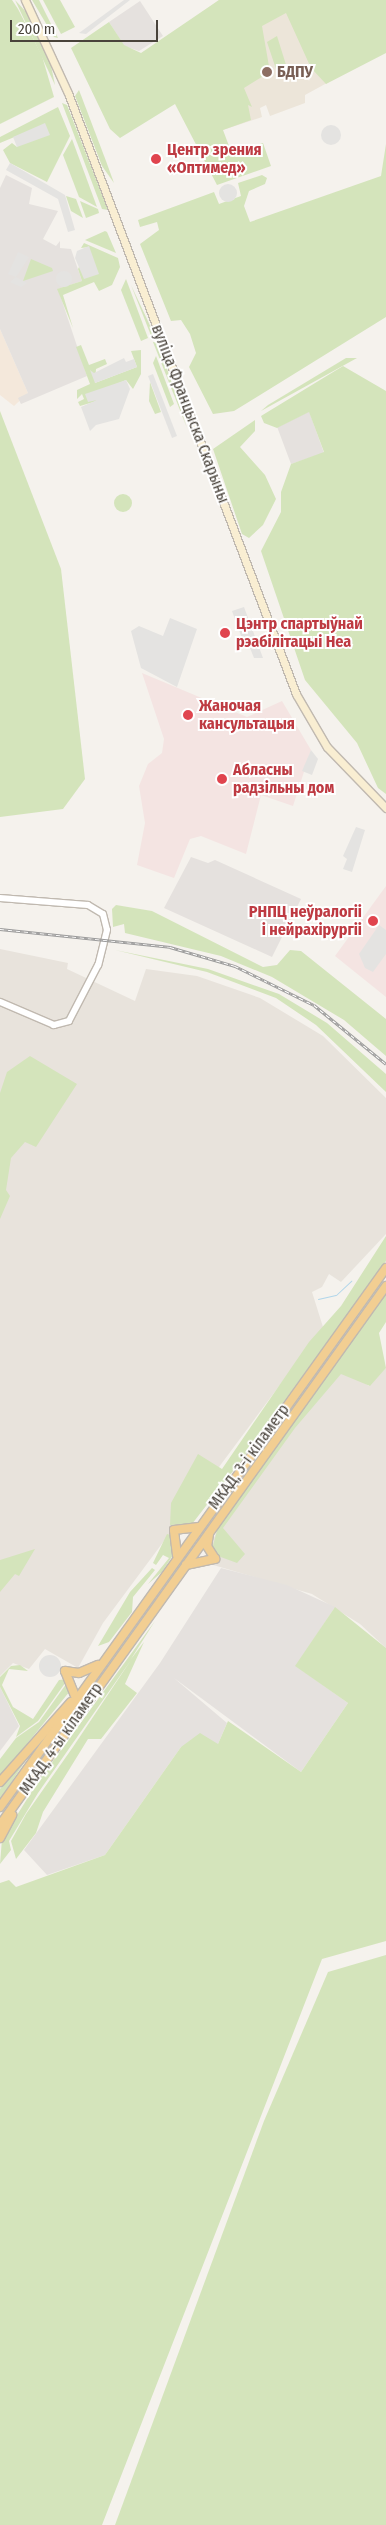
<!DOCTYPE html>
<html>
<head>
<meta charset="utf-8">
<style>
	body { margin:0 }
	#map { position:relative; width:386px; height:2525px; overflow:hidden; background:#f5f2ed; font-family:"Fira Sans Condensed",sans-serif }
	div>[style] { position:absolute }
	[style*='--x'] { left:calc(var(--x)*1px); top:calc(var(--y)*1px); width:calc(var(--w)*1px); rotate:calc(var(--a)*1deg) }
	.residential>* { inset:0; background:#e8e3dc }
	.commercial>* { inset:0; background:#f4e8db }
	.industrial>* { inset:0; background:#e5e1de }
	.education>* { inset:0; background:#ece5d9 }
	.medical>* { inset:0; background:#f4e4e2 }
	.green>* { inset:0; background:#d4e4bb }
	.round { border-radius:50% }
	.parking>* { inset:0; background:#e4e3e1 }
	.stream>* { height:1px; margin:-0.5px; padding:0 0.5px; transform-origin:0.5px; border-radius:0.5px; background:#b1d6ea }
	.roads { filter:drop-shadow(1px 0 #c0b9b0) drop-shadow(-1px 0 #c0b9b0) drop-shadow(0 1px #c0b9b0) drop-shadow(0 -1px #c0b9b0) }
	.tertiary>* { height:6px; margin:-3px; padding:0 3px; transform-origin:3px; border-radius:3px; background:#fff }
	.secondary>* { height:7px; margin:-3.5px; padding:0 3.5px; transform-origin:3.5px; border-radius:3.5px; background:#f9eed2 }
	.trunk>* { height:8px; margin:-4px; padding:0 4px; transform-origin:4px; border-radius:4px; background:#f2ce92 }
	.rail>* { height:3px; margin-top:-1.5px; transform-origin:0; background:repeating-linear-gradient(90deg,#fff 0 4px,#9a9a9a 0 8px); box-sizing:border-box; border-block:1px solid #9a9a9a }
	.dots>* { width:14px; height:14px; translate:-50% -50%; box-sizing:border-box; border:2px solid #fff; border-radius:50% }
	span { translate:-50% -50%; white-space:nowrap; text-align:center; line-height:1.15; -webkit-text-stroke:4px #fff; paint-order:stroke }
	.education-label { font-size:16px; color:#785e54; font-weight:700 }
	.left { translate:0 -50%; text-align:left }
	.health-label { font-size:16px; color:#be3a42; font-weight:700 }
	.right { translate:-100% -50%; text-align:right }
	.street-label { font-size:16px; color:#49433b }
	.scale { position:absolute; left:10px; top:20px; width:148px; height:22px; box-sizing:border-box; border:2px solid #49433b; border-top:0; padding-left:6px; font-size:15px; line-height:18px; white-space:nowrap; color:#49433b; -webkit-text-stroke:4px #fff; paint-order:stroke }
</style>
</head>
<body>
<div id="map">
	<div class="residential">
		<i style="clip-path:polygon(0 949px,68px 963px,67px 969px,135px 1001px,146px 969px,197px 976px,260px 998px,323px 1036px,386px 1098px,386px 1234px,341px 1282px,329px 1274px,322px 1287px,312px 1292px,323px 1327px,103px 1623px,78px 1668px,45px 1649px,29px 1669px,13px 1663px,0 1676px)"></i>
		<i style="clip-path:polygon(338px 1365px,369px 1386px,386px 1368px,386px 1648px,360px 1624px,312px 1594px,203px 1562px,217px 1531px)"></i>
	</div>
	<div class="commercial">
		<i style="clip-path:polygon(0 329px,28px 393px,14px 406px,0 395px)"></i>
	</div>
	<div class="industrial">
		<i style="clip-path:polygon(140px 1px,163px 36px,139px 51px,124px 46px,109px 22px)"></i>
		<i style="clip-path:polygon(6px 175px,32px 188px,29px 204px,58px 211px,43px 239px,56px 246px,60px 241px,60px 248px,71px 249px,82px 281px,58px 289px,87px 376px,21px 404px,18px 398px,28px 393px,0 329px,0 188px)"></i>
		<i style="clip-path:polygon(309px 411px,324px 453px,291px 464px,276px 424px)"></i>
		<i style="clip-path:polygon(191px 857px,208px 863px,215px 860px,301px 899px,272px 957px,164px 908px)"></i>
		<i style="clip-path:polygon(221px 1568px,287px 1585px,335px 1607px,296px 1666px,348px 1703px,301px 1772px,174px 1678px,227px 1723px,218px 1744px,181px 1747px,105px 1855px,47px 1875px,24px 1850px,160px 1663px)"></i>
		<i style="clip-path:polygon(0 1687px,19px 1726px,0 1751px)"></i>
	</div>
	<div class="education">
		<i style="clip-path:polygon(219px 0,337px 0,369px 60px,305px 95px,305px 103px,270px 116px,266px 105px,260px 108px,262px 117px,223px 130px,168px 37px)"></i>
	</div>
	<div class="medical">
		<i style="clip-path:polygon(142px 673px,247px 717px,282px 701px,311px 750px,293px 806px,261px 795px,246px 854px,201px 836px,190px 839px,174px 878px,137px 865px,145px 823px,139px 786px,148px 764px,162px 753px,164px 739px)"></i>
		<i style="clip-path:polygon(386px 886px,386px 997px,335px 956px)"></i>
	</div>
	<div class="green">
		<i style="clip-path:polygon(0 0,12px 0,18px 9px,42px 56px,54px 97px,0 124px)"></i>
		<i style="clip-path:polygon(15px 0,29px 15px,49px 56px,55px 85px)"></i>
		<i style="clip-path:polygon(32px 0,39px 0,58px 38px,54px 37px)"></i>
		<i style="clip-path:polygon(43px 0,60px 0,75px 27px,61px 34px)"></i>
		<i style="clip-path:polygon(219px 0,386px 0,386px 53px,326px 84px,311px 68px,286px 13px,262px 26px,270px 72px,244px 88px,252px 107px,248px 105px,251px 120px,223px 130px,232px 154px,263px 143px,271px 166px,217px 185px,175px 104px,120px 138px,110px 129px,71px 48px,109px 22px,124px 45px,141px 53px)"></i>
		<i style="clip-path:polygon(277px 36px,287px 68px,285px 75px,277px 72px,267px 42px)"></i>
		<i style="clip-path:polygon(79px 90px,106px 161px,114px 183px,102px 166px,75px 96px)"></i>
		<i style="clip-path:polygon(62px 103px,67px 105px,108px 210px,102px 209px)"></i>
		<i style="clip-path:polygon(58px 107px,70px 136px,47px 182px,10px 163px,3px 150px,12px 143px,17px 147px,24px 133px,0 143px,0 137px)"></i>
		<i style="clip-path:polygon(72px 139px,97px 207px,79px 197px,63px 155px)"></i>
		<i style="clip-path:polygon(386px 144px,386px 317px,234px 411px,213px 414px,189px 367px,196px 353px,190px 334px,181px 320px,171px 321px,140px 244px,159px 230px,157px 222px,140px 227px,138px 220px,214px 192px,219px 204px,241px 196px,238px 183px,262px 175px,267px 178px,265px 184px,249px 191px,244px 206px,250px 222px,381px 176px)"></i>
		<i style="clip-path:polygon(66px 196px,76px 199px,83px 218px,71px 211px)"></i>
		<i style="clip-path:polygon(80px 201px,98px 209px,99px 213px,86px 218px)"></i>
		<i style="clip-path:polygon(107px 232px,116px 253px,85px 240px,105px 231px)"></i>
		<i style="clip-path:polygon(84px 243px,118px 258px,120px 267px,112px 285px,99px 291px,94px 282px,63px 295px,73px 328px,57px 289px,82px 281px,78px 269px,89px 247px,81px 248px)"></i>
		<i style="clip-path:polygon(31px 259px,52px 268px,53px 271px,23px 281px)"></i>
		<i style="clip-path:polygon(126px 279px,148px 338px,141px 341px,121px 290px)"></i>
		<i style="clip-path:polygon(131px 285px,154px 334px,152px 338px)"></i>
		<i style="clip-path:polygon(153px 342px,158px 342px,187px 428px)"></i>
		<i style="clip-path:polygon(81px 345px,89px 365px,105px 359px,107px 364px,96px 369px,95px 383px,137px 367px,131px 351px,141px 350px,141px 374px,133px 389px,126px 380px,93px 394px,97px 401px,80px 406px,78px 402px,84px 399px,82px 394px,77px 399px,77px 390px,90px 384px,76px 347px)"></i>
		<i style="clip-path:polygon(156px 356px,174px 404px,170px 407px,153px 363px)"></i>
		<i style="clip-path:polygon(346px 358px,357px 358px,261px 411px,268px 405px)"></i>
		<i style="clip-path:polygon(343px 366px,386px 391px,386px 794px,378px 788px,357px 743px,305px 680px,261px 551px,281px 512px,281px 492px,291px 464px,324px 452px,309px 412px,277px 428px,264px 423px,261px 416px)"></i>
		<i style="clip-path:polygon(150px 382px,161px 412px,155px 414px,149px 401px)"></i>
		<i style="clip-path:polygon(0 411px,61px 569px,85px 779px,63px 809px,0 817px)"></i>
		<i style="clip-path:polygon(255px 420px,255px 431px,240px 447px,265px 475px,276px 499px,263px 525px,249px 538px,242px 534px,213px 449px)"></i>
		<i class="round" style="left:114px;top:494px;width:18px;height:18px"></i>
		<i style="clip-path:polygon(116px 905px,152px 911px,263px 967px,277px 965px,290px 950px,301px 951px,386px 1019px,386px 1056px,344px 1020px,272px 977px,221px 956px,125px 933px,124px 924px,113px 927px,112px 909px)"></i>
		<i style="clip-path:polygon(115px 950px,208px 969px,279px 994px,327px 1023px,386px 1074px,386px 1092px,316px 1025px,276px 998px,207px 972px)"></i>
		<i style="clip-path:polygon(30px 1056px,77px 1084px,36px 1147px,25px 1142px,11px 1158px,6px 1190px,10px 1196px,0 1219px,0 1093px,7px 1072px)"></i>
		<i style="clip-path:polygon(386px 1236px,386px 1261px,240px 1462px,192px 1524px,170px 1525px,171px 1503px,198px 1454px,222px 1469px,309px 1342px,341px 1306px)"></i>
		<i style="clip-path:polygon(386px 1293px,386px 1322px,379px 1333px,386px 1368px,370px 1386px,341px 1374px,295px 1428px,223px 1528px,245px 1554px,237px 1563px,218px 1556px,212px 1549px,218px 1527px)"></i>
		<i style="clip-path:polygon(167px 1534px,171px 1535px,175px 1552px,162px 1572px,148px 1584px,169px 1558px,163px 1555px,156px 1565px,153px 1563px)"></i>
		<i style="clip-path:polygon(35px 1549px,19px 1576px,15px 1574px,0 1592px,0 1560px)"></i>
		<i style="clip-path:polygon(152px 1568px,155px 1570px,133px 1597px,132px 1612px,109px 1642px,98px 1646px,130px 1592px)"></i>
		<i style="clip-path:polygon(335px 1607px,386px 1648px,386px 1941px,322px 1959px,102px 2525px,0 2525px,0 1883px,9px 1880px,16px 1887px,105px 1855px,181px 1747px,200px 1733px,218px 1744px,228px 1721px,301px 1772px,348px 1703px,295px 1666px)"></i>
		<i style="clip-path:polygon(155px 1621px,131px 1659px,144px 1642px,125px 1684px,137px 1693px,101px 1739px,88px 1739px,43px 1812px,36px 1833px,16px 1859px,11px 1841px,26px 1814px,73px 1747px,131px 1660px,38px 1793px,9px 1841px,11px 1850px,0 1864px,2px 1839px,39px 1780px)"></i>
		<i style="clip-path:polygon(20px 1665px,28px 1671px,9px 1669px,2px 1685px,13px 1707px,33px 1719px,59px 1680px,68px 1679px,38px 1721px,16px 1737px,20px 1726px,0 1687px,0 1677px,11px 1666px)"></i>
		<i style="clip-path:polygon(69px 1680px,70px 1691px,0 1777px,0 1759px,16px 1738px,39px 1722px)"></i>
		<i style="clip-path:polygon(30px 1754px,1px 1798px,0 1800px,0 1789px)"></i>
		<i style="clip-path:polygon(386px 1955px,386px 2525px,115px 2525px,264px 2121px,328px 1972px)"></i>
	</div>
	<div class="parking">
		<i style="clip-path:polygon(124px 0,130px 0,86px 34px,79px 33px)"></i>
		<i style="clip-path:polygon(45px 123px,50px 135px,17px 147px,13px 137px)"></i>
		<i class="round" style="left:321px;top:125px;width:20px;height:20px"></i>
		<i style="clip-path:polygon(10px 163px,65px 195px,75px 230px,68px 232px,58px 199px,6px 170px)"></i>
		<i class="round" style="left:219px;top:184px;width:18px;height:18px"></i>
		<i style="clip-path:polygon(89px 246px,99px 274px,84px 279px,75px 258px,77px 251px)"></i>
		<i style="clip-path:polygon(18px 252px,29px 257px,16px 277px,27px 283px,21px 287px,10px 282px,16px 277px,8px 274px)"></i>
		<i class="round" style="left:56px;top:271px;width:16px;height:16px"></i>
		<i style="clip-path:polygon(124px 358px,126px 362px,134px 359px,137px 367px,95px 383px,90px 370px,94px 373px)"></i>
		<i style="clip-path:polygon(153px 374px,177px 436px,172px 438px,148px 376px)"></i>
		<i style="clip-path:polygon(126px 380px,130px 389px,119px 419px,96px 425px,90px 431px,81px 407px,97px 400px,88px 402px,85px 394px)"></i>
		<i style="clip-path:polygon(244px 607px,263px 658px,254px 658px,248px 643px,244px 644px,232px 611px)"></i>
		<i style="clip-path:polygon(170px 618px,197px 629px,177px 687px,141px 668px,131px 631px,139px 626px,163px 636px)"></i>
		<i style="clip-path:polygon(311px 750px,318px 759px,312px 775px,302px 771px)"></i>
		<i style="clip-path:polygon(356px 827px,365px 830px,352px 872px,343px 869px,347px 859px,343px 856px)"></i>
		<i style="clip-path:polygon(379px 925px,386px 930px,386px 954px,373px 972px,365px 968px,359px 954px)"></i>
		<i class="round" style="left:39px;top:1655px;width:22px;height:22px"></i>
	</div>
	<div class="stream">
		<i style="--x:318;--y:1299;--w:18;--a:-13"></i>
		<i style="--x:336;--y:1295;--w:21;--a:-43"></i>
	</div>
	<div class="roads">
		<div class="tertiary">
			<i style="--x:0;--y:898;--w:88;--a:4.5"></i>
			<i style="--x:88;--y:905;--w:17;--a:31"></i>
			<i style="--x:103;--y:914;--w:16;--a:76"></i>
			<i style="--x:107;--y:930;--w:36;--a:104"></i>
			<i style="--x:98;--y:965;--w:63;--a:117.4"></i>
			<i style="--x:69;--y:1021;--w:16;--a:165"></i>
			<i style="--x:54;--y:1025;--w:59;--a:-156.9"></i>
		</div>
		<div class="secondary">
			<i style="--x:25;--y:0;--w:102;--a:65.2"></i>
			<i style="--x:68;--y:93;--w:643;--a:69.22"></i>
			<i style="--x:296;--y:694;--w:61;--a:59.7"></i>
			<i style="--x:327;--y:747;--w:85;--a:46"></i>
		</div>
		<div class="trunk">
			<i style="--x:209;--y:1534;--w:12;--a:99"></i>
			<i style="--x:207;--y:1546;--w:15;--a:58"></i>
			<i style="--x:177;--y:1555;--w:25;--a:-97"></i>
			<i style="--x:174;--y:1530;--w:25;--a:-7"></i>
			<i style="--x:186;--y:1565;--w:30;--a:-12"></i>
			<i style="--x:65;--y:1671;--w:14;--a:8"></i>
			<i style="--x:79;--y:1673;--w:21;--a:-23"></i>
			<i style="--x:65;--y:1671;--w:29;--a:68"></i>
			<i style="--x:0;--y:1782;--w:107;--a:-48.4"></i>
			<i style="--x:0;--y:1807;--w:663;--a:-54.39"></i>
			<i style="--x:0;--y:1825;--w:663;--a:-54.39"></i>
			<i style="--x:0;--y:1838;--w:26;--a:-62"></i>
		</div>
	</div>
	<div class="rail">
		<i style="--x:0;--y:929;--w:171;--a:6"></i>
		<i style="--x:170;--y:947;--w:68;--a:16.3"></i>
		<i style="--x:235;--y:966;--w:88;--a:26.3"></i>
		<i style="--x:314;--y:1005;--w:93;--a:39.3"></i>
	</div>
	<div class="dots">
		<i style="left:267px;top:72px;background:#8d6e63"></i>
		<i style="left:156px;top:159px;background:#e0444e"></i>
		<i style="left:225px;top:633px;background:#e0444e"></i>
		<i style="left:188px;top:715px;background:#e0444e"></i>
		<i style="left:222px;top:779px;background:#e0444e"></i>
		<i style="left:373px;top:921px;background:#e0444e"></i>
	</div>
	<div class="education-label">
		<span class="left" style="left:277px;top:72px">БДПУ</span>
	</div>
	<div class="health-label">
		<span class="left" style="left:167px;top:159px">Центр зрения<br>«Оптимед»</span>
		<span class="left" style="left:236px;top:633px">Цэнтр спартыўнай<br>рэабілітацыі Неа</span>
		<span class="left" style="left:199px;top:715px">Жаночая<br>кансультацыя</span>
		<span class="left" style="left:233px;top:779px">Абласны<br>радзільны дом</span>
		<span class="right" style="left:362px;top:921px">РНПЦ неўралогіі<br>і нейрахірургіі</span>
	</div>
	<div class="street-label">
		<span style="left:190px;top:414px;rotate:69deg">вуліца Францыска Скарыны</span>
		<span style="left:249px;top:1457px;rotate:-54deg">МКАД, 3-і кіламетр</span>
		<span style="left:61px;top:1739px;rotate:-55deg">МКАД, 4-ы кіламетр</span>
	</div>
	<div class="scale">200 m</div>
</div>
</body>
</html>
